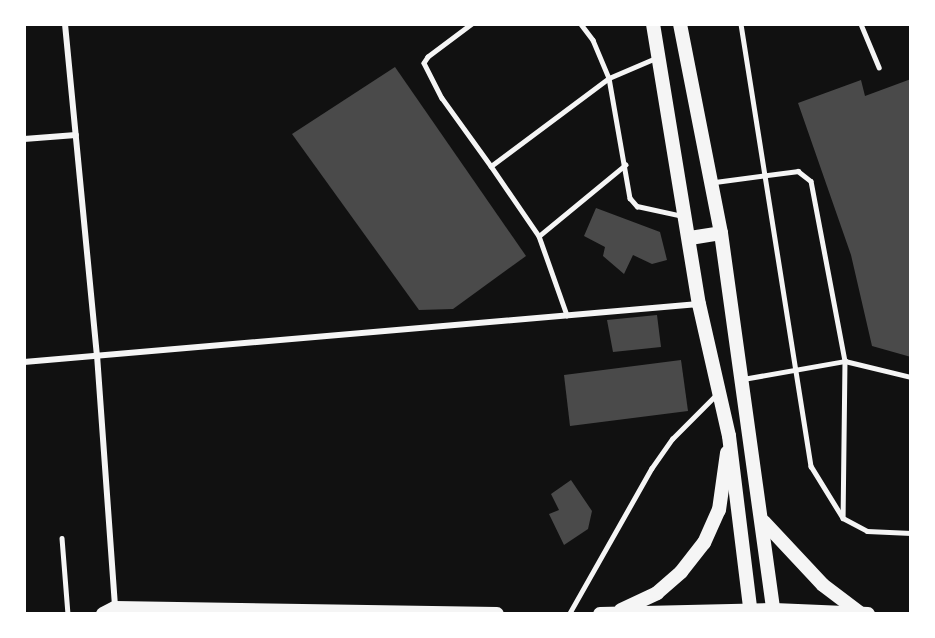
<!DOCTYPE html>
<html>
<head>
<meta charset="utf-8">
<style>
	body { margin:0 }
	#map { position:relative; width:935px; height:638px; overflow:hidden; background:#111; font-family:Figtree,sans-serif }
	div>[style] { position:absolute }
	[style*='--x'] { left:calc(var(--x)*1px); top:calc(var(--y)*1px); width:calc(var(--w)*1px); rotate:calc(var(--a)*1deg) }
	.building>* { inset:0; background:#4a4a4a }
	.service>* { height:4.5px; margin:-2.25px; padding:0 2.25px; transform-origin:2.25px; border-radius:2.25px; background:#f5f5f5 }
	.minor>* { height:6px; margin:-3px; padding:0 3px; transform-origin:3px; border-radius:3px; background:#f5f5f5 }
	.primary>* { height:14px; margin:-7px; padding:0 7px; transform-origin:7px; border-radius:7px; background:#f5f5f5 }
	span { translate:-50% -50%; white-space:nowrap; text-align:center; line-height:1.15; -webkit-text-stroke:5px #fff; paint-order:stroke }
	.frame { position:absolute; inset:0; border:26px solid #fff; pointer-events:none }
</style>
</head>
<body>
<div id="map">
	<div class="building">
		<i style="clip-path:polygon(395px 67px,526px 256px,453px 309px,419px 310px,292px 134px)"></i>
		<i style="clip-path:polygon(911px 79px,911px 357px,872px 346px,851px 255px,798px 103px,861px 80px,865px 96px)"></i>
		<i style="clip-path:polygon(596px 208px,660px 232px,667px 260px,652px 264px,633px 255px,624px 274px,603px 256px,605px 247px,584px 236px)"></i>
		<i style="clip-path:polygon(657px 315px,661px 347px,613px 352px,607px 320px)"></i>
		<i style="clip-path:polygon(681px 360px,688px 411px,570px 426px,564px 375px)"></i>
		<i style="clip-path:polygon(571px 480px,592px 511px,588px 529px,564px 545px,549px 514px,559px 510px,551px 494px)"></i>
	</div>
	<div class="service">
		<i style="--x:472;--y:24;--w:55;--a:143.1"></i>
		<i style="--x:428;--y:57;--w:7;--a:124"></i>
		<i style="--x:424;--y:63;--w:39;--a:63"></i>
		<i style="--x:442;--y:98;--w:84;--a:54.2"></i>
		<i style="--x:491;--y:166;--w:147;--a:-36.7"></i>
		<i style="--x:609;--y:78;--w:51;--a:-23.1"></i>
		<i style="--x:581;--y:24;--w:20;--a:53"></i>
		<i style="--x:593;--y:40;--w:41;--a:67.2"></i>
		<i style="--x:609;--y:78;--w:122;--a:80.1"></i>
		<i style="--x:630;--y:198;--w:11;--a:49"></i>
		<i style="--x:637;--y:206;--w:47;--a:12.3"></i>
		<i style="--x:741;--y:24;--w:448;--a:81"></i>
		<i style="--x:811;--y:466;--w:61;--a:58.4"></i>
		<i style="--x:843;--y:518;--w:27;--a:28"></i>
		<i style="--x:867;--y:531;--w:44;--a:2.6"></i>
		<i style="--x:861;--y:24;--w:47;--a:67.3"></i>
		<i style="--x:491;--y:166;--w:85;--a:55.6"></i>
		<i style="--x:539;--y:236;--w:112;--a:-39.5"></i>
		<i style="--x:715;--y:182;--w:84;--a:-7.5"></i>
		<i style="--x:798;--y:171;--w:16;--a:38"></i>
		<i style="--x:811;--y:181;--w:183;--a:79.3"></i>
		<i style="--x:845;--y:361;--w:157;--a:90.7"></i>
		<i style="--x:539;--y:236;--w:84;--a:70.5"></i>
		<i style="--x:743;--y:379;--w:104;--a:-10"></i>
		<i style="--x:845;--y:361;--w:68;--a:13.6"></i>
		<i style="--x:62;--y:538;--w:76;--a:85.5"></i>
		<i style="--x:569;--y:614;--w:167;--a:-60.5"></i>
		<i style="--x:651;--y:469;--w:37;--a:-55"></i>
		<i style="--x:672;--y:439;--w:64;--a:-45"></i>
	</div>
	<div class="minor">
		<i style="--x:65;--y:24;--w:333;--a:84.5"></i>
		<i style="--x:97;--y:355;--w:255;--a:85.9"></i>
		<i style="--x:24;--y:139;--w:52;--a:-4.4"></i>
		<i style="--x:24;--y:362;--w:677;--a:-4.91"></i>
	</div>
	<div class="primary">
		<i style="--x:653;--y:24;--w:284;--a:80.7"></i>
		<i style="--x:699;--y:304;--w:135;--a:77.2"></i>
		<i style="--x:729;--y:436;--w:179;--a:83"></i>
		<i style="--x:680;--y:24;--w:213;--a:78.9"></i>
		<i style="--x:721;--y:233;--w:385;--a:82.1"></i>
		<i style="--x:690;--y:238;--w:31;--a:-9"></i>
		<i style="--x:764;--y:522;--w:86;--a:46.9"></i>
		<i style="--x:823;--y:585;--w:46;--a:37.1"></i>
		<i style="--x:621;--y:610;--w:40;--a:-25"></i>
		<i style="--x:657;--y:593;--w:32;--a:-41"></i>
		<i style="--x:681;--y:572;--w:37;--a:-52"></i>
		<i style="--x:704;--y:543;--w:36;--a:-66"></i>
		<i style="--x:719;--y:510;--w:58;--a:-82"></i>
		<i style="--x:103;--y:614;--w:13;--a:-27"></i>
		<i style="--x:115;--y:608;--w:382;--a:0.9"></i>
		<i style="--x:600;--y:614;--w:174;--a:-1.3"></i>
		<i style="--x:774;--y:610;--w:94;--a:2.4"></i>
	</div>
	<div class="frame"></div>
</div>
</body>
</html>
